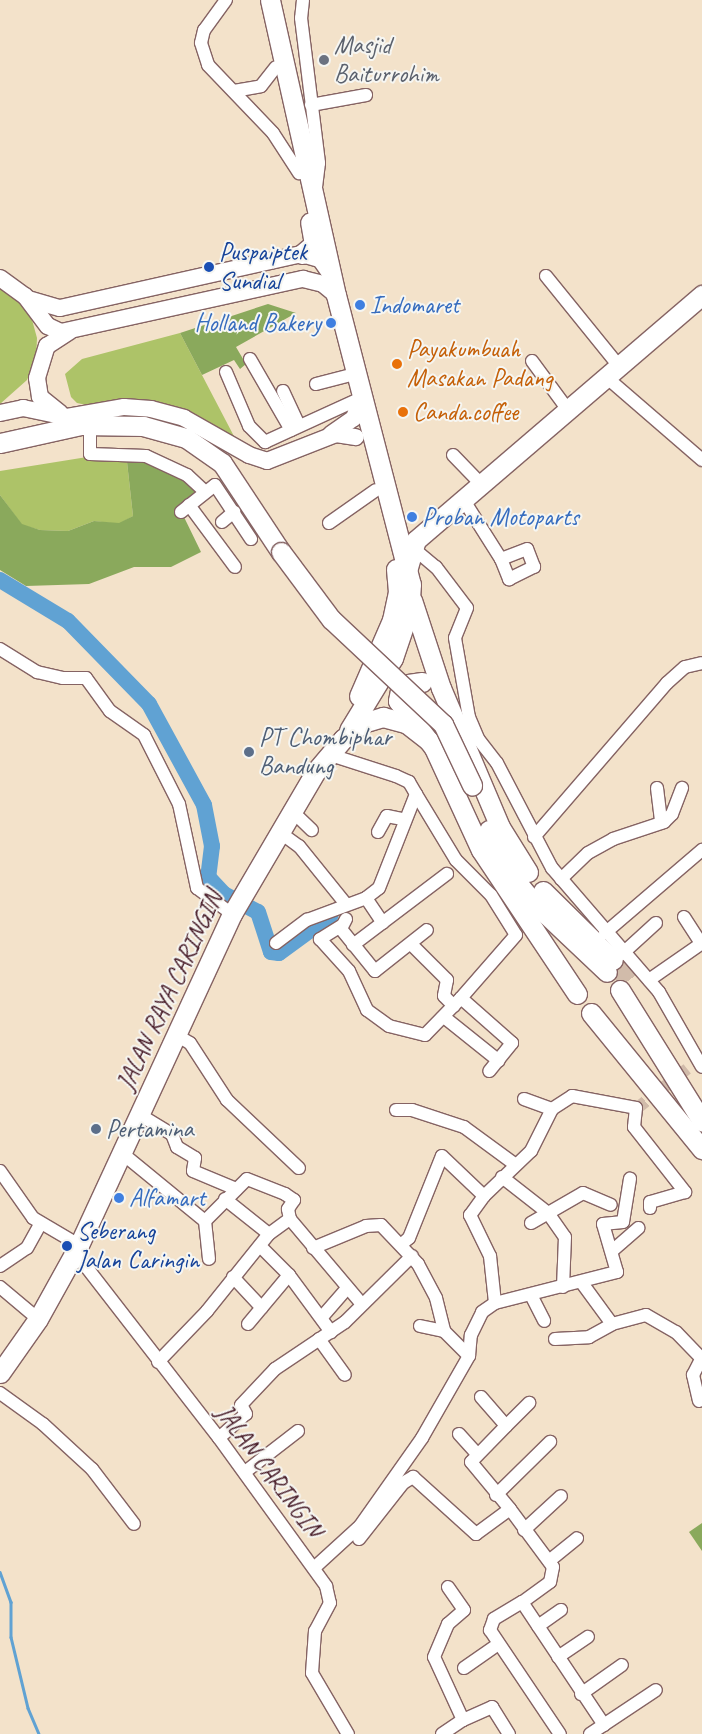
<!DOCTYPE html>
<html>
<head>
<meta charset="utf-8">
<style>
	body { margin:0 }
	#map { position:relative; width:702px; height:1734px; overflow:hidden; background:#f3e2ca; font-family:Caveat,sans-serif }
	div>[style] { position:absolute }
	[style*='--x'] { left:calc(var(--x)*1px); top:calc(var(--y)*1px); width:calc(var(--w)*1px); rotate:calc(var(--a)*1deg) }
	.green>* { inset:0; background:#adc368 }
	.forest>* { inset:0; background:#8aa95c }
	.stream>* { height:2.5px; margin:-1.25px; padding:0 1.25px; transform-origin:1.25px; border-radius:1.25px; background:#60a2d3 }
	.river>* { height:16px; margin:-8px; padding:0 8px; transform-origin:8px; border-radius:8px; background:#60a2d3 }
	.minor-tunnel>* { height:12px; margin-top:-6px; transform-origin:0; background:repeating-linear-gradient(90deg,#d1bbaa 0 12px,transparent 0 18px) }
	.highway-tunnel>* { height:19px; margin-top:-9.5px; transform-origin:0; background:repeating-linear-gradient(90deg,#d1bbaa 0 19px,transparent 0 28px) }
	.roads { filter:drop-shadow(1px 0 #856363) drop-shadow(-1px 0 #856363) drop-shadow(0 1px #856363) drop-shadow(0 -1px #856363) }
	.minor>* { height:12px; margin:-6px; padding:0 6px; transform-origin:6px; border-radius:6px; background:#fff }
	.major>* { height:16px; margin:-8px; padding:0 8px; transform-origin:8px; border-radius:8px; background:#fff }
	.highway>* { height:19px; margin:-9.5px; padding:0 9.5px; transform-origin:9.5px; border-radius:9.5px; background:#fff }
	.bridges { filter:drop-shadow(1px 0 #856363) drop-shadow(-1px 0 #856363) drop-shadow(0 1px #856363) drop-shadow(0 -1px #856363) }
	.highway-bridge>* { height:19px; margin:-9.5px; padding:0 9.5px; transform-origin:9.5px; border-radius:9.5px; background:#fff }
	.dots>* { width:14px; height:14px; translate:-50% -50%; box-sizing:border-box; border:2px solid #f6f6f2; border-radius:50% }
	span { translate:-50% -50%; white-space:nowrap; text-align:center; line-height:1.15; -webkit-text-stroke:4px #f6f6f2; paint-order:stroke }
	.worship-label { font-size:25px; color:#5b616d }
	.left { translate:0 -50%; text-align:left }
	.transit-label { font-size:25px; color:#164399 }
	.shop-label { font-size:25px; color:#366cbe }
	.right { translate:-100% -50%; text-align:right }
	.food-label { font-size:25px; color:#c56008 }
	.service-label { font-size:25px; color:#4e5e75 }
	.street-label { font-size:25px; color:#4a1f2b }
</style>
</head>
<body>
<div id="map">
	<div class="green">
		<i style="clip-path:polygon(0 285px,18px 298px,31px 316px,37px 338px,36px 360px,27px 380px,0 404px)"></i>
		<i style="clip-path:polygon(180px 333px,237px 442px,161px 405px,128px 399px,91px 406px,77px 403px,71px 397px,65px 374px,82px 359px)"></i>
		<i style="clip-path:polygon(137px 449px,127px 462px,133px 516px,119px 524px,94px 521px,68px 531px,40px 530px,22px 525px,0 495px,0 471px)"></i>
	</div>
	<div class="forest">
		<i style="clip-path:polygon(268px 304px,296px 313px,236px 347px,246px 364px,240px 369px,234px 360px,202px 375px,180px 333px)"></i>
		<i style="clip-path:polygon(137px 449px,166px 458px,202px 483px,183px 515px,201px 552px,171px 567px,134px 567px,89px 584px,26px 586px,0 570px,0 495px,22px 524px,40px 530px,68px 531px,94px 521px,119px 523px,133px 516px,127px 462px)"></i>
		<i style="clip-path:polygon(702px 1523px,702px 1551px,689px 1532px)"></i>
	</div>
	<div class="stream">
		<i style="--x:0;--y:1572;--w:32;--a:70"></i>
		<i style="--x:11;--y:1602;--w:35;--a:90"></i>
		<i style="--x:11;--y:1637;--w:73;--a:76.5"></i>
		<i style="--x:28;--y:1708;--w:28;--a:67"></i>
	</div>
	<div class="river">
		<i style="--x:0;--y:580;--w:79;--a:31.1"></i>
		<i style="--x:68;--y:621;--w:116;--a:45.7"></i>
		<i style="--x:149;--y:704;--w:115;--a:61.4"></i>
		<i style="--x:204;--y:805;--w:42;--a:79"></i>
		<i style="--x:212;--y:846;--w:31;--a:97"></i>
		<i style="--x:208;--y:877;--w:23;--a:47"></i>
		<i style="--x:224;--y:894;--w:38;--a:28"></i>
		<i style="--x:258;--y:912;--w:42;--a:72"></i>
		<i style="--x:271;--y:952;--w:8;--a:7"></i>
		<i style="--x:279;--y:953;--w:64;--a:-36.2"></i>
	</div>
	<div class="minor-tunnel">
		<i style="--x:636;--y:1109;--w:65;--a:-38.1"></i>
	</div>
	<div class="highway-tunnel">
		<i style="--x:617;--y:965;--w:21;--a:53"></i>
	</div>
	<div class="roads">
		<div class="minor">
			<i style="--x:226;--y:0;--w:37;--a:126"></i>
			<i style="--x:204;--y:30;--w:13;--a:103"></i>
			<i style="--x:201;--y:43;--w:23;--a:72"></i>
			<i style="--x:208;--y:65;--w:94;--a:46.3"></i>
			<i style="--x:273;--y:133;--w:48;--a:57"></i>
			<i style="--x:303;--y:0;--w:18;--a:96"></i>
			<i style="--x:301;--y:18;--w:146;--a:82.9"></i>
			<i style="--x:319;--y:163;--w:23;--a:97"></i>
			<i style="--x:234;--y:91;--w:27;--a:-10"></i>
			<i style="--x:261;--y:86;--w:24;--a:-52"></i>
			<i style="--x:311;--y:105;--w:56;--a:-10.3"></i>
			<i style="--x:546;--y:276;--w:116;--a:51"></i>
			<i style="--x:250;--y:359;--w:82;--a:60"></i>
			<i style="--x:532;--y:361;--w:61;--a:53.7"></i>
			<i style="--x:226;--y:372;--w:59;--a:66.9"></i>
			<i style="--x:249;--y:426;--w:23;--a:45"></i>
			<i style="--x:265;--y:442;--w:106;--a:-24.6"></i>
			<i style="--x:606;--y:377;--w:127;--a:40.8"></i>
			<i style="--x:316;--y:384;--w:40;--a:-14.4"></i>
			<i style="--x:283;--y:391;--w:38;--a:65"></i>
			<i style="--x:90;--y:435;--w:19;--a:90"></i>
			<i style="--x:90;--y:454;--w:56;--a:2"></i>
			<i style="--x:146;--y:456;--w:45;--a:24.9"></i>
			<i style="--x:187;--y:475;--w:23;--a:43"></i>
			<i style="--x:453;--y:455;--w:40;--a:46"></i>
			<i style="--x:463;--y:499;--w:71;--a:57.7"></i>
			<i style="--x:501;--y:559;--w:22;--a:68"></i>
			<i style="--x:509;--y:579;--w:28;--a:-26"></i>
			<i style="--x:534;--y:567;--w:19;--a:-111"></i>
			<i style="--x:527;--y:549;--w:28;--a:159"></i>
			<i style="--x:189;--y:505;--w:77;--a:53.4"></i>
			<i style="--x:181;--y:512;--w:43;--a:-38.5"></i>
			<i style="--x:215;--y:485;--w:65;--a:56.3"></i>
			<i style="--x:222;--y:522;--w:16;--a:-40"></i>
			<i style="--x:329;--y:523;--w:57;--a:-35.1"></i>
			<i style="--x:413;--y:548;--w:30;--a:40"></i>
			<i style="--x:436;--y:567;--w:51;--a:52.9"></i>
			<i style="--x:467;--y:608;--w:32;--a:112"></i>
			<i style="--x:455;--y:638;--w:80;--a:80"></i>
			<i style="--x:469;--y:717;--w:25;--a:67"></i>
			<i style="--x:479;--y:740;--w:29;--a:52"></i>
			<i style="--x:497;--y:763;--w:119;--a:62.4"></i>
			<i style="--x:552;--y:868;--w:164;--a:49.2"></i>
			<i style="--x:659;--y:992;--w:86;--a:60.2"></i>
			<i style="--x:0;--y:649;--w:44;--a:31.9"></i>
			<i style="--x:37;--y:672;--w:27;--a:13"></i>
			<i style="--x:63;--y:678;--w:23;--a:0"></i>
			<i style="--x:86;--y:678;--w:41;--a:54"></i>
			<i style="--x:110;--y:711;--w:42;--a:35.2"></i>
			<i style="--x:144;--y:735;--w:77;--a:63.1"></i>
			<i style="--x:179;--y:804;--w:86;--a:77.9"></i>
			<i style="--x:197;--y:888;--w:44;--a:36.6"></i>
			<i style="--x:657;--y:788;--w:35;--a:83"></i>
			<i style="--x:416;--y:794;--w:77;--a:58.8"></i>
			<i style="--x:456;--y:860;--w:49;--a:45"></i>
			<i style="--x:491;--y:895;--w:47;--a:58"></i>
			<i style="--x:516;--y:935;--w:84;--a:131.1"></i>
			<i style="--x:461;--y:998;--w:68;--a:41.4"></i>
			<i style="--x:512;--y:1043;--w:36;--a:129"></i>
			<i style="--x:291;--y:810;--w:29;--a:44"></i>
			<i style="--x:278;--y:831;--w:26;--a:36"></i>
			<i style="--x:299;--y:846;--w:73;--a:51.1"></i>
			<i style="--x:378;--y:832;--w:18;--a:-61"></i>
			<i style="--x:387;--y:816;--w:16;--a:11"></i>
			<i style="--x:534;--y:837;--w:203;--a:-49.2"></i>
			<i style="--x:667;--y:683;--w:24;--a:-42"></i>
			<i style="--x:685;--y:667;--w:17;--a:-13"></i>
			<i style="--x:561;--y:879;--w:37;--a:-44"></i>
			<i style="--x:588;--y:853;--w:29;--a:-29"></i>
			<i style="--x:613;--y:839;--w:54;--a:-18.4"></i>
			<i style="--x:664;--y:822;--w:11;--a:-45"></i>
			<i style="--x:672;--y:814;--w:28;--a:-69"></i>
			<i style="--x:366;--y:898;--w:30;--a:56"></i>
			<i style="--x:684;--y:917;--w:30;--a:57"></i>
			<i style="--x:346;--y:919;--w:11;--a:117"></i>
			<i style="--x:341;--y:929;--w:54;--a:51"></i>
			<i style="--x:375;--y:971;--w:66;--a:-38.3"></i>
			<i style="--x:341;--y:926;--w:25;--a:148"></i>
			<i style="--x:320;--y:939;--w:43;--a:47.8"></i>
			<i style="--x:349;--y:971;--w:43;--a:65.2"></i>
			<i style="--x:367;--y:1010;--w:27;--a:36"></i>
			<i style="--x:389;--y:1026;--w:37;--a:14"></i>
			<i style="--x:425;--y:1035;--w:52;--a:-45.8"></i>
			<i style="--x:605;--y:933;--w:128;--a:-40.6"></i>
			<i style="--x:276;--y:943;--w:39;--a:-37"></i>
			<i style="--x:307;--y:920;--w:63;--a:-20.4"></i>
			<i style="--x:366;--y:898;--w:16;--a:-38"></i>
			<i style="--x:379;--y:888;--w:101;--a:-68.5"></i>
			<i style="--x:416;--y:794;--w:14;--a:-120"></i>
			<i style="--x:409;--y:782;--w:14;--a:-155"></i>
			<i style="--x:396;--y:776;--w:71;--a:-162.1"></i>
			<i style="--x:411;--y:944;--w:51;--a:45"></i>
			<i style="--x:447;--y:980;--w:16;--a:101"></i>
			<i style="--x:444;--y:996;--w:14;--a:45"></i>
			<i style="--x:353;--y:945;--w:118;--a:-37.1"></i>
			<i style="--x:622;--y:954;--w:46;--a:-42.4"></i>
			<i style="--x:649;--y:980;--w:65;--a:-34.9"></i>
			<i style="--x:444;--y:1017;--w:70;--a:38.7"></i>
			<i style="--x:176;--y:1035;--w:16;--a:30"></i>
			<i style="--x:190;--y:1043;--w:68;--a:57"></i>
			<i style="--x:227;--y:1100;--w:99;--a:43.4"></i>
			<i style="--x:524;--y:1099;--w:30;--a:20"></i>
			<i style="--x:552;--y:1109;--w:24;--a:-33"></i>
			<i style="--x:572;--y:1096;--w:65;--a:10.6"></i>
			<i style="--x:636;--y:1108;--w:19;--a:96"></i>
			<i style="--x:634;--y:1127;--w:83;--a:51.9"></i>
			<i style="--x:685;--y:1192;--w:36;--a:164"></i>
			<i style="--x:650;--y:1202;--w:6;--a:90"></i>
			<i style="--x:396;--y:1110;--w:16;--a:0"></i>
			<i style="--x:412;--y:1110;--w:55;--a:18.1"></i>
			<i style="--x:464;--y:1127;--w:64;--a:36.2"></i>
			<i style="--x:140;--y:1115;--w:37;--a:31"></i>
			<i style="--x:172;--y:1134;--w:14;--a:69"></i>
			<i style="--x:177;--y:1147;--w:21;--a:31"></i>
			<i style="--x:195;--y:1158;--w:13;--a:99"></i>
			<i style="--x:193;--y:1171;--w:47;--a:22.7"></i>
			<i style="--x:123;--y:1154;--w:106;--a:39.3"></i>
			<i style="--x:205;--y:1221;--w:38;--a:84"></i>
			<i style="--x:0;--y:1171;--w:57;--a:54.9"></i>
			<i style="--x:33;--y:1218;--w:53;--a:30.4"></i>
			<i style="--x:502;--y:1177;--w:58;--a:38"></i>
			<i style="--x:548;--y:1213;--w:29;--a:55"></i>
			<i style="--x:565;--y:1237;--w:50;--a:92.3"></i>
			<i style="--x:484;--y:1196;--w:24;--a:126"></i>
			<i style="--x:470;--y:1215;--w:46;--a:64"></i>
			<i style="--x:490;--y:1256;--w:47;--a:83.9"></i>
			<i style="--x:225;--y:1199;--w:56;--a:38.5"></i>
			<i style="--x:205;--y:1221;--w:59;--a:-45"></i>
			<i style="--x:247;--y:1179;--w:41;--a:21.5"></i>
			<i style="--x:285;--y:1194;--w:11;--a:34"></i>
			<i style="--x:294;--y:1200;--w:11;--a:124"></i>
			<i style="--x:288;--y:1209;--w:10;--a:79"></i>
			<i style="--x:290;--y:1219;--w:110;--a:49.8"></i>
			<i style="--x:531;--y:1223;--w:60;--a:-30"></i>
			<i style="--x:583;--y:1193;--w:30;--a:23"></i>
			<i style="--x:402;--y:1244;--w:9;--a:-41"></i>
			<i style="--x:409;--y:1238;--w:88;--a:-68.1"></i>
			<i style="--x:442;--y:1156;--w:58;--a:43.6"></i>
			<i style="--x:484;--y:1196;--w:65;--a:-43.8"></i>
			<i style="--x:531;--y:1151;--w:47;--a:-63.4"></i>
			<i style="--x:260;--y:1246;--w:41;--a:45"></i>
			<i style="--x:289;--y:1275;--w:71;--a:53.6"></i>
			<i style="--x:313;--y:1248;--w:57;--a:-22.5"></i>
			<i style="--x:366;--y:1226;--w:15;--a:-4"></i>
			<i style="--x:381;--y:1225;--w:54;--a:46.5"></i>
			<i style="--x:418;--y:1264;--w:38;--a:62"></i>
			<i style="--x:436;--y:1298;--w:34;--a:76"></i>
			<i style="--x:612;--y:1251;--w:35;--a:-41"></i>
			<i style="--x:72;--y:1257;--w:14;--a:30"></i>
			<i style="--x:84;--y:1264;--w:220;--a:52.2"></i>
			<i style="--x:219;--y:1438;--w:183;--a:54.1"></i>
			<i style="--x:326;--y:1586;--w:17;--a:77"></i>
			<i style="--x:330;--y:1603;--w:32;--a:118"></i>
			<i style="--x:315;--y:1631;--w:42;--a:94.1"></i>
			<i style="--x:312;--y:1673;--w:71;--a:59.5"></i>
			<i style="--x:0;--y:1266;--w:32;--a:-34"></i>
			<i style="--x:27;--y:1248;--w:26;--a:-61"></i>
			<i style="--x:233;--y:1277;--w:42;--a:46.9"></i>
			<i style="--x:0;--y:1287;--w:50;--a:40.1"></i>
			<i style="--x:531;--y:1295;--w:29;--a:63"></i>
			<i style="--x:322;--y:1317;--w:38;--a:-49"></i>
			<i style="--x:248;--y:1324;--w:64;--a:-50.1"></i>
			<i style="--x:612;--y:1324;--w:35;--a:-15"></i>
			<i style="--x:646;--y:1315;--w:34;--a:30"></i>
			<i style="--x:676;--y:1332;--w:37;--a:46"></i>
			<i style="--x:420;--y:1326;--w:25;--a:12"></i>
			<i style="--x:444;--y:1331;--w:35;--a:45"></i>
			<i style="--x:319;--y:1339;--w:44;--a:54.2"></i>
			<i style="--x:555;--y:1339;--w:34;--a:-3"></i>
			<i style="--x:589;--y:1337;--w:26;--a:-29"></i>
			<i style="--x:612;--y:1324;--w:51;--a:-126.2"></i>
			<i style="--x:158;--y:1362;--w:71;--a:-46.1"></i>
			<i style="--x:207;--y:1311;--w:99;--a:-51.2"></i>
			<i style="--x:269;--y:1234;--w:26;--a:-36"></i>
			<i style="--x:0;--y:1393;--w:53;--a:35.8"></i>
			<i style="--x:43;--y:1424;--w:67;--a:42.6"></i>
			<i style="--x:92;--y:1469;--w:69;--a:52.6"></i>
			<i style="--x:481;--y:1397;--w:38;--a:49"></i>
			<i style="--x:506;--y:1426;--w:50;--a:134.2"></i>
			<i style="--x:471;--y:1462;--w:61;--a:50.3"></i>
			<i style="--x:699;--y:1401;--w:27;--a:-103"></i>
			<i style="--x:693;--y:1375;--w:18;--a:-63"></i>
			<i style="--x:506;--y:1426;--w:33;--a:-45"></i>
			<i style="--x:459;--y:1434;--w:25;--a:48"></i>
			<i style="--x:219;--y:1438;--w:36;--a:-42"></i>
			<i style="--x:246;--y:1414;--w:10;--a:-119"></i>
			<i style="--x:241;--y:1405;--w:50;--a:-46.6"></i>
			<i style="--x:275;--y:1369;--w:84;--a:-33.9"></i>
			<i style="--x:345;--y:1322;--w:94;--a:-44.6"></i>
			<i style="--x:245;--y:1472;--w:67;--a:-37.7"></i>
			<i style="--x:496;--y:1495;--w:76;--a:-44.5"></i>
			<i style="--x:524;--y:1530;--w:50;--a:-42.6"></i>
			<i style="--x:359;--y:1539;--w:71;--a:-51.8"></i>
			<i style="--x:403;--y:1483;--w:12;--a:-31"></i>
			<i style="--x:413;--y:1477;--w:85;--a:42.1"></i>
			<i style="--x:476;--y:1534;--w:42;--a:-36.3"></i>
			<i style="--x:510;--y:1509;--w:72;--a:53.4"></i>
			<i style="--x:553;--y:1567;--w:15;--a:101"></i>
			<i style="--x:550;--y:1582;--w:34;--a:144"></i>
			<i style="--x:522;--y:1602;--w:148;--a:56.3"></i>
			<i style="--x:549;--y:1561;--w:36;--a:-39"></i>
			<i style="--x:314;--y:1568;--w:62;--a:-42.4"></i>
			<i style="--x:360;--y:1526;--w:108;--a:-54.8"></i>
			<i style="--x:422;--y:1438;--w:95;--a:-60.2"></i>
			<i style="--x:469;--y:1356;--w:21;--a:-85"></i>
			<i style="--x:471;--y:1335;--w:25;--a:-64"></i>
			<i style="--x:482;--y:1312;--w:16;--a:-35"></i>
			<i style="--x:495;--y:1303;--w:126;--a:-14.3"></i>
			<i style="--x:617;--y:1272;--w:50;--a:-106.3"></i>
			<i style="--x:603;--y:1224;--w:20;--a:-6"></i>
			<i style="--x:623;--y:1222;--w:44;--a:-80.8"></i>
			<i style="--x:522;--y:1602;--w:33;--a:149"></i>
			<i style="--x:494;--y:1619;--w:12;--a:110"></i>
			<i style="--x:490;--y:1630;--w:125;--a:56.1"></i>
			<i style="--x:538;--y:1626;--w:28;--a:-35"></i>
			<i style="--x:558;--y:1657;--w:36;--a:-34"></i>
			<i style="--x:464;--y:1668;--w:40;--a:-34.9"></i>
			<i style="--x:581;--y:1694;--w:50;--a:-35.3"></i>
			<i style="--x:463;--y:1720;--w:32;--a:-24"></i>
			<i style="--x:492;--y:1707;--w:32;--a:58"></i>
			<i style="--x:442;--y:1734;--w:25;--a:-34"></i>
			<i style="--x:463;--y:1720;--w:69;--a:-114.7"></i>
			<i style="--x:434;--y:1657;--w:36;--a:-67"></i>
			<i style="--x:448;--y:1624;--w:21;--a:-41"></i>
			<i style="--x:464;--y:1610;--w:28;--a:-125"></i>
			<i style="--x:590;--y:1734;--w:79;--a:-33.7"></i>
		</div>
		<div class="major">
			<i style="--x:0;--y:278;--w:31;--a:36"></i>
			<i style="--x:25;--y:296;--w:38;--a:53"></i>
			<i style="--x:48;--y:326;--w:14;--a:25"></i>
			<i style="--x:61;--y:332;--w:248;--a:-12.4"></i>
			<i style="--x:303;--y:279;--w:21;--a:14"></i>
			<i style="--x:323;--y:284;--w:17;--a:40"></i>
			<i style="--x:28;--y:299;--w:33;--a:16"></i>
			<i style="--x:60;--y:308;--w:248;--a:-12.6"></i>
			<i style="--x:302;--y:254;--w:19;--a:16"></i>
			<i style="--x:320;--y:259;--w:19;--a:55"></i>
			<i style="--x:0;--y:413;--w:24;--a:-12"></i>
			<i style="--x:23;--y:408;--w:45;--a:11.6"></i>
			<i style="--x:67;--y:417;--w:58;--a:-10"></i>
			<i style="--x:124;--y:407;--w:27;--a:4"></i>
			<i style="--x:151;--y:409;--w:34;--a:15"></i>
			<i style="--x:184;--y:418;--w:75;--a:29.6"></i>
			<i style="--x:249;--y:455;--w:19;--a:18"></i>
			<i style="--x:267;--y:461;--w:74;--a:-21.4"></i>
			<i style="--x:336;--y:434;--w:20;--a:9"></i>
			<i style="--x:60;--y:413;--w:26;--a:-141"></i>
			<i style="--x:40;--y:397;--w:19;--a:-99"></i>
			<i style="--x:37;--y:378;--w:34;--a:-73"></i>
			<i style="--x:47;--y:346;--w:27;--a:-33"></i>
			<i style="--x:331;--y:434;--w:28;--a:-35"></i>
			<i style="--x:354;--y:418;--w:21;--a:-71"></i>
		</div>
		<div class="highway">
			<i style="--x:270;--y:0;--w:302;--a:77.4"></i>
			<i style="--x:336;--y:295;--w:299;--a:75.5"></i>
			<i style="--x:411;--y:584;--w:27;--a:94"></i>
			<i style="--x:409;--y:611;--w:50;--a:108.8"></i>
			<i style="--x:393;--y:658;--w:84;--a:121.4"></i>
			<i style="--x:302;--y:254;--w:16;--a:-40"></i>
			<i style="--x:314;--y:244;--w:22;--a:-100"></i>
			<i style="--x:0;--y:443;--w:83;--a:-12.5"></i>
			<i style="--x:81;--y:425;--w:62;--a:0.9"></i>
			<i style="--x:143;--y:426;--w:45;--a:15.6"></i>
			<i style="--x:186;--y:438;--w:44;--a:34.8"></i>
			<i style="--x:222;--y:463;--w:107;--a:56.5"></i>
			<i style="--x:407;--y:571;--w:32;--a:-74"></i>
			<i style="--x:416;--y:540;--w:377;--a:-40.6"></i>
			<i style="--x:412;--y:600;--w:93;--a:71.8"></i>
			<i style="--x:441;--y:688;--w:151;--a:67"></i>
			<i style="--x:500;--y:827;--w:53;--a:58.1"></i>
			<i style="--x:422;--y:682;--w:21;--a:172"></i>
			<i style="--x:401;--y:685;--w:16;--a:101"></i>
			<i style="--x:398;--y:701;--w:59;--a:52.5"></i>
			<i style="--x:434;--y:748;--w:112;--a:65.3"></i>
			<i style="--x:481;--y:850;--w:173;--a:56.3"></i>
			<i style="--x:359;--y:696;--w:83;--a:-66.5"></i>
			<i style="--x:392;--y:620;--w:29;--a:-78"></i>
			<i style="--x:398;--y:592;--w:23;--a:-95"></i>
			<i style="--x:489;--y:830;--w:44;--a:65.8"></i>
			<i style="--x:507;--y:870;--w:40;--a:51"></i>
			<i style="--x:532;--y:901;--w:103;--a:43.4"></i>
			<i style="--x:543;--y:891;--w:98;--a:44.6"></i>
			<i style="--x:620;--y:990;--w:155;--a:58"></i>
			<i style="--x:591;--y:1013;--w:176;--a:50.8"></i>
			<i style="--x:0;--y:1373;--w:66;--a:-54.9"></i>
			<i style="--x:38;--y:1319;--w:85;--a:-61"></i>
			<i style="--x:79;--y:1245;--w:365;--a:-65.2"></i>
			<i style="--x:232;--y:914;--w:166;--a:-59.6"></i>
			<i style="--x:316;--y:771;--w:42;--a:-49.8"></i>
			<i style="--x:343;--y:739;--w:26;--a:-39"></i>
			<i style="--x:363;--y:723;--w:21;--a:-17"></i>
			<i style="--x:383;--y:717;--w:24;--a:15"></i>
			<i style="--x:406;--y:723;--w:31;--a:38"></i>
		</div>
	</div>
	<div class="bridges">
		<div class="highway-bridge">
			<i style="--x:281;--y:552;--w:84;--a:53.3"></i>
			<i style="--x:331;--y:619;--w:154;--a:43.2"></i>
			<i style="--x:443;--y:724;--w:68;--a:64.6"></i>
		</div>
	</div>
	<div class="dots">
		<i style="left:324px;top:60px;background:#6b7280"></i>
		<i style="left:209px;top:267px;background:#1a4fb4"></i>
		<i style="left:360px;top:305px;background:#3f7fe0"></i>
		<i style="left:331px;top:323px;background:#3f7fe0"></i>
		<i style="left:397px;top:364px;background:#e8710a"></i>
		<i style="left:403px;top:412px;background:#e8710a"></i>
		<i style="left:412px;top:517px;background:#3f7fe0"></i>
		<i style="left:249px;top:752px;background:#5c6f8a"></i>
		<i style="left:96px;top:1129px;background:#5c6f8a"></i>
		<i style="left:119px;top:1198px;background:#3f7fe0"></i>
		<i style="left:67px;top:1246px;background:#1a4fb4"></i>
	</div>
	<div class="worship-label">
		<span class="left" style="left:334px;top:60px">Masjid<br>Baiturrohim</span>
	</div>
	<div class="transit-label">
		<span class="left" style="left:219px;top:267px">Puspaiptek<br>Sundial</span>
		<span class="left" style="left:77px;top:1246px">Seberang<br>Jalan Caringin</span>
	</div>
	<div class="shop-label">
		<span class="left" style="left:370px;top:305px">Indomaret</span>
		<span class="right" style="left:321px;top:323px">Holland Bakery</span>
		<span class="left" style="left:422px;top:517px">Proban Motoparts</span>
		<span class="left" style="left:129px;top:1198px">Alfamart</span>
	</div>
	<div class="food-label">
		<span class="left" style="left:407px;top:364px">Payakumbuah<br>Masakan Padang</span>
		<span class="left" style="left:413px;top:412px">Canda.coffee</span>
	</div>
	<div class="service-label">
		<span class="left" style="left:259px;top:752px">PT Chombiphar<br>Bandung</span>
		<span class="left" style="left:106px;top:1129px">Pertamina</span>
	</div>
	<div class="street-label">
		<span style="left:170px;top:991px;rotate:-65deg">JALAN RAYA CARINGIN</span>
		<span style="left:269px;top:1471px;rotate:53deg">JALAN CARINGIN</span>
	</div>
</div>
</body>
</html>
